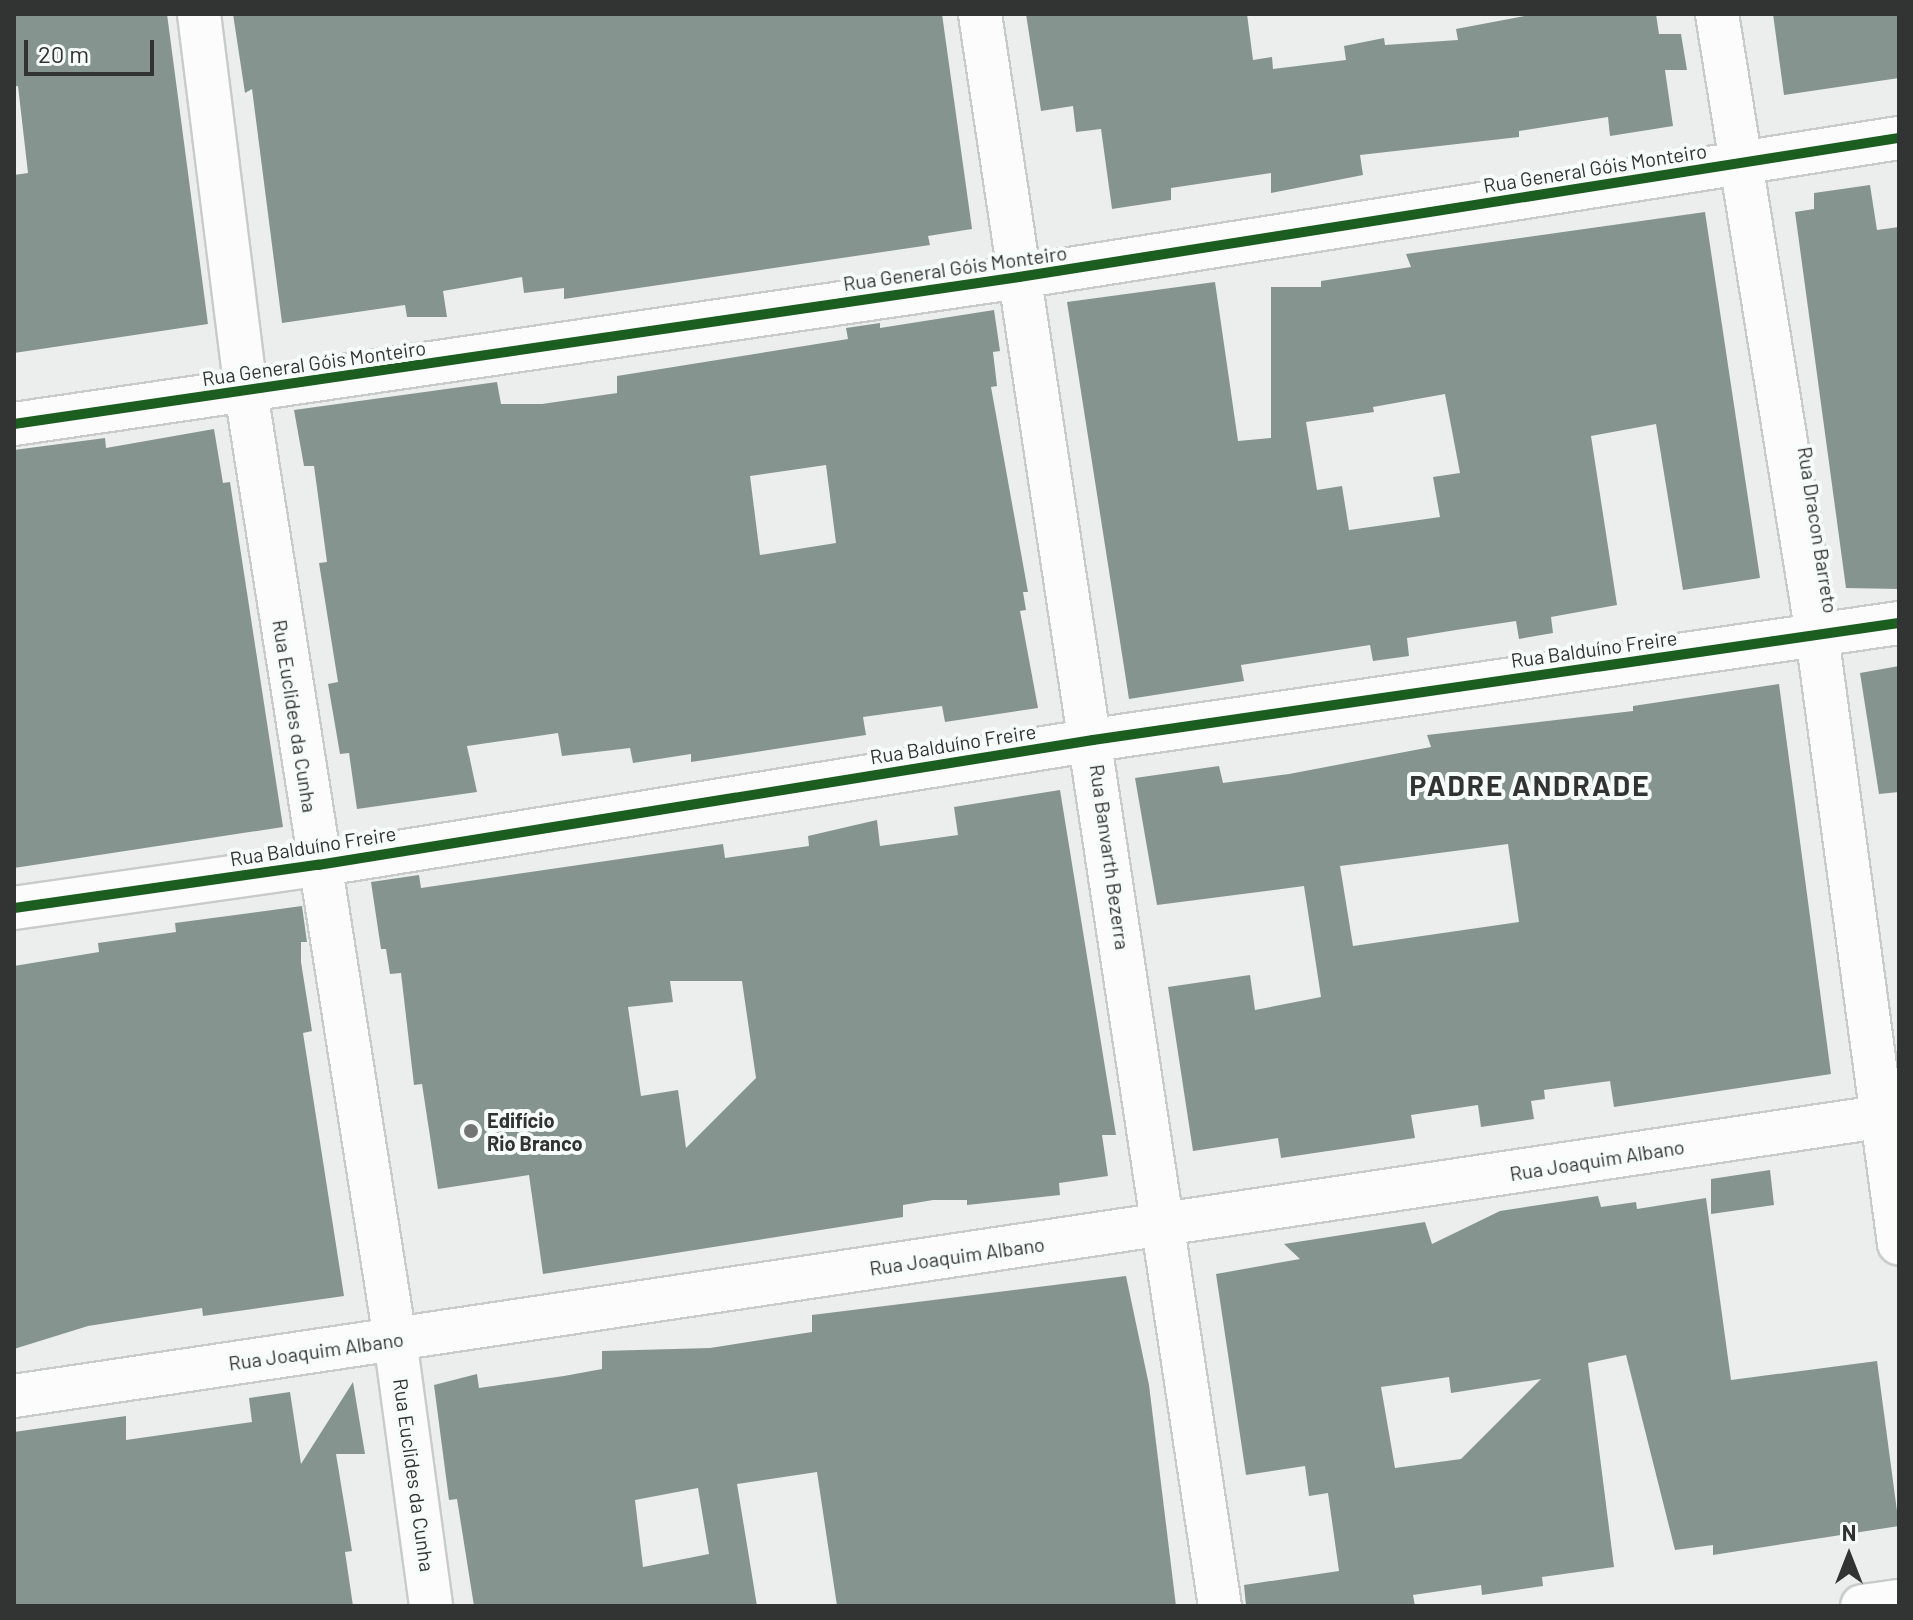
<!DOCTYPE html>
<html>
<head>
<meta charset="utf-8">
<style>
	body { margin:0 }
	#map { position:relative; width:1913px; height:1620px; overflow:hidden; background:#ebeeed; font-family:Barlow,sans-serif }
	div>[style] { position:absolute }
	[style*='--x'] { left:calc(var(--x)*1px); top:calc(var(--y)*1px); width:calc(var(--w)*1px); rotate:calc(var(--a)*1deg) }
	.building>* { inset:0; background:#869490 }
	.roads { filter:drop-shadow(2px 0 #c9cbca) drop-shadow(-2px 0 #c9cbca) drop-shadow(0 2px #c9cbca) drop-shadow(0 -2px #c9cbca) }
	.minor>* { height:42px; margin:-21px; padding:0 21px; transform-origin:21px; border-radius:21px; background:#fcfcfc }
	.cycleway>* { height:10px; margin:-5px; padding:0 5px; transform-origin:5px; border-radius:5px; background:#1b5e20 }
	.dots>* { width:22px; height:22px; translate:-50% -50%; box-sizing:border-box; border:4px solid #f7fdfa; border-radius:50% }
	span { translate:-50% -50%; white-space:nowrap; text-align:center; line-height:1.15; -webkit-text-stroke:8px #f7fdfa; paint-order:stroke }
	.street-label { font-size:20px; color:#323433 }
	.poi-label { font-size:20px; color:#323433; font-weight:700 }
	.left { translate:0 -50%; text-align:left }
	.district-label { font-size:28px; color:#323433; font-weight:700; letter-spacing:2px }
	.frame { position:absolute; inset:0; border:16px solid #323433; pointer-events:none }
	.north { position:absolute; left:1809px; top:1516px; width:80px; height:80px; -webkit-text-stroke:6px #f7fdfa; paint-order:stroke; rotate:0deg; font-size:22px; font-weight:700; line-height:32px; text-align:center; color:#323433 }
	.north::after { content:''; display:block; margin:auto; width:28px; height:36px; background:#323433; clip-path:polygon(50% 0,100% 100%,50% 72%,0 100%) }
	.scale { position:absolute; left:24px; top:40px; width:130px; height:36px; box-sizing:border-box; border:4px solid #323433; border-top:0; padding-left:10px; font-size:24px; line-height:28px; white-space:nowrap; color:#323433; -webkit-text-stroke:6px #f7fdfa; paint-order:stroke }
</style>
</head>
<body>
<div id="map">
	<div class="building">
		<i style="clip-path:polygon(14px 14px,167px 14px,208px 324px,14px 353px,14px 175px,28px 173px,18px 86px,14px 87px)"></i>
		<i style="clip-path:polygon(233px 14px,942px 14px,972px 229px,928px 236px,930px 245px,564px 299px,564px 288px,524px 293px,522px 277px,443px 291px,447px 317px,407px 317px,405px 305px,282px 323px,252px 89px,245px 93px)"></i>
		<i style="clip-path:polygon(1026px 14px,1247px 14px,1253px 60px,1272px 57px,1273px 69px,1346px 60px,1344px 46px,1384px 38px,1385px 45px,1458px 40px,1456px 29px,1535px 14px,1656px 14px,1659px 34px,1681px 34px,1687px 70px,1665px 70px,1673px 126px,1610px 136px,1608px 117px,1519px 131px,1519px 137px,1360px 155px,1363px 175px,1271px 193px,1271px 173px,1171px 188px,1171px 200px,1112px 209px,1101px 129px,1076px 132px,1073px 106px,1041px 111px)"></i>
		<i style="clip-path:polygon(1773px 14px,1899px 14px,1899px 78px,1784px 95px)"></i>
		<i style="clip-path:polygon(1870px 185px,1877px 230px,1899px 227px,1899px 589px,1846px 588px,1795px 212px,1814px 209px,1814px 193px)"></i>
		<i style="clip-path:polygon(evenodd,1705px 212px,1760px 578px,1683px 590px,1656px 424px,1591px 436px,1617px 605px,1551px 617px,1553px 633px,1519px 639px,1516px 621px,1456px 630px,1407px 638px,1409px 656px,1373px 661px,1370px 645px,1241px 665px,1244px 681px,1129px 699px,1067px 302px,1215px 282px,1238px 441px,1271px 438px,1271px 287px,1321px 287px,1321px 281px,1411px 267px,1406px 254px,1705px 212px,1445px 394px,1460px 473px,1433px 477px,1440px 517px,1349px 530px,1342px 486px,1317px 490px,1306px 422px,1374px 412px,1373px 407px,1445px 394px)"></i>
		<i style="clip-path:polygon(evenodd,994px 310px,1000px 351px,993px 352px,997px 386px,991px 387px,1028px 592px,1023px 592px,1026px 610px,1020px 611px,1038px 708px,945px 722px,942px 706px,863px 717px,866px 735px,691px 762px,691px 754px,633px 763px,630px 748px,562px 756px,558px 733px,467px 746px,477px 792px,357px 809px,349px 753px,340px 754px,328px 684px,338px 682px,319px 563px,327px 562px,314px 466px,304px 466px,294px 410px,497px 382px,501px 404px,542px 404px,617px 393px,617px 376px,848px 339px,846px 328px,880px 323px,880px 328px,994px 310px,826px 465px,836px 543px,760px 555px,750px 476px,826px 465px)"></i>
		<i style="clip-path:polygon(214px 429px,223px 483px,230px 482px,283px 827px,14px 868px,14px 450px,105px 438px,106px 448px)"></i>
		<i style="clip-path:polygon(1899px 666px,1899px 792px,1879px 794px,1860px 673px)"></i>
		<i style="clip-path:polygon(evenodd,1779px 684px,1831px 1074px,1614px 1107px,1610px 1081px,1544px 1090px,1545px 1099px,1531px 1101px,1534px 1119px,1481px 1127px,1478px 1105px,1411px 1115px,1415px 1138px,1281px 1158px,1278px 1138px,1193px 1151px,1168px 987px,1250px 975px,1255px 1010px,1321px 997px,1304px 886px,1157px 905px,1135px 778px,1219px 766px,1223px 783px,1289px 774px,1431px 747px,1427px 735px,1633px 711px,1633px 706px,1779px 684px,1508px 844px,1519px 922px,1353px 946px,1340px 866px,1508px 844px)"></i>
		<i style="clip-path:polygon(evenodd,1060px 790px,1116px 1135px,1102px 1135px,1108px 1176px,1059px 1183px,1060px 1195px,967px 1205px,967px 1200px,933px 1200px,903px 1205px,903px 1217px,543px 1274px,529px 1175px,438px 1189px,422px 1084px,414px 1085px,401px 973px,390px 974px,386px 949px,381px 949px,371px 882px,419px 875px,421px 888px,723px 844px,725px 858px,809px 846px,808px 836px,877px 820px,880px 846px,958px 835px,954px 807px,1060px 790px,670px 981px,742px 981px,756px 1078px,686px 1148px,678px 1090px,641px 1096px,628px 1007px,673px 1002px,670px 981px)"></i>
		<i style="clip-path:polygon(302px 906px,307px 942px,301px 942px,301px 962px,312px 1031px,303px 1033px,344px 1296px,203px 1316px,202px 1308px,88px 1326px,14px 1349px,14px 966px,99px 952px,98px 943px,176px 932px,175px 923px)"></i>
		<i style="clip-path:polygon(1770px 1170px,1774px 1205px,1711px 1214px,1711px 1179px)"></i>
		<i style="clip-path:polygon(evenodd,1598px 1196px,1601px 1207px,1636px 1202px,1637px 1209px,1706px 1198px,1731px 1380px,1877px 1361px,1899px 1526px,1713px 1555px,1713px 1545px,1675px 1550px,1626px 1355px,1588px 1363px,1614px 1567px,1542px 1577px,1543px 1586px,1482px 1595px,1481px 1585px,1413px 1595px,1415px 1606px,1246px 1606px,1244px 1585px,1339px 1571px,1328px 1493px,1309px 1496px,1305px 1466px,1246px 1475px,1216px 1274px,1300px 1259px,1284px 1244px,1425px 1222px,1432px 1244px,1500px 1211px,1598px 1196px,1449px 1377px,1451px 1393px,1541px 1379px,1461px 1459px,1395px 1468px,1381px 1387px,1449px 1377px)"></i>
		<i style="clip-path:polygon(evenodd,1126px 1276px,1149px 1385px,1176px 1606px,837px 1606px,817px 1472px,737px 1484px,757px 1606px,474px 1606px,457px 1499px,449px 1500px,434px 1385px,477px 1374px,479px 1388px,564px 1376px,602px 1369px,602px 1351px,710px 1348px,812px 1332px,812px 1315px,1126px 1276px,698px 1488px,709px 1554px,643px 1567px,635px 1500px,698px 1488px)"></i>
		<i style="clip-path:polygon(353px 1382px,365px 1454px,336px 1454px,352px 1551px,345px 1552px,353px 1606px,14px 1606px,14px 1432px,126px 1416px,126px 1440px,252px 1422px,249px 1398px,290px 1392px,301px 1464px)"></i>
	</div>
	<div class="roads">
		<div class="minor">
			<i style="--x:199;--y:14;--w:381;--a:82.9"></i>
			<i style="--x:246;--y:392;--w:959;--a:81.06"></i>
			<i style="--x:395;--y:1339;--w:269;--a:82.3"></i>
			<i style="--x:980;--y:14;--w:1610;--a:81.43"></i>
			<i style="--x:1717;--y:14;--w:629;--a:80.85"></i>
			<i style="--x:1817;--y:635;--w:614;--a:82.33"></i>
			<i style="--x:14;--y:424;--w:1016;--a:-8.32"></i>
			<i style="--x:1019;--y:277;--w:891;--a:-8.98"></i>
			<i style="--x:14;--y:908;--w:307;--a:-8.1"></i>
			<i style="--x:318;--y:865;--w:785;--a:-9.16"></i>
			<i style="--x:1093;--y:740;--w:814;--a:-8.26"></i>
			<i style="--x:14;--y:1396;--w:1906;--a:-8.51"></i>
			<i style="--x:1862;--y:1606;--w:37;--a:-8"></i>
		</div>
	</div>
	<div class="cycleway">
		<i style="--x:14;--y:424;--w:1016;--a:-8.32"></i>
		<i style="--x:1019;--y:277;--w:891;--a:-8.98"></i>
		<i style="--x:14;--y:908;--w:307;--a:-8.1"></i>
		<i style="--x:318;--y:865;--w:785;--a:-9.16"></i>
		<i style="--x:1093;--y:740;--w:814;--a:-8.26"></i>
	</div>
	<div class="dots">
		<i style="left:471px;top:1131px;background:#737574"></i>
	</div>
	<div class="street-label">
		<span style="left:1595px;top:168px;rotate:-9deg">Rua General Góis Monteiro</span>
		<span style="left:955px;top:268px;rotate:-8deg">Rua General Góis Monteiro</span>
		<span style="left:314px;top:363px;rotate:-8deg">Rua General Góis Monteiro</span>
		<span style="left:1818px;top:530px;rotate:81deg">Rua Dracon Barreto</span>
		<span style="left:1594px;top:649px;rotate:-8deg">Rua Balduíno Freire</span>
		<span style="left:295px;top:716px;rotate:81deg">Rua Euclides da Cunha</span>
		<span style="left:953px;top:744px;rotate:-9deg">Rua Balduíno Freire</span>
		<span style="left:313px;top:846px;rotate:-9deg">Rua Balduíno Freire</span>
		<span style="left:1110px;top:857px;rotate:82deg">Rua Banvarth Bezerra</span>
		<span style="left:1597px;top:1160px;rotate:-9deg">Rua Joaquim Albano</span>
		<span style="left:957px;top:1256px;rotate:-8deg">Rua Joaquim Albano</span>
		<span style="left:316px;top:1351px;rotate:-8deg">Rua Joaquim Albano</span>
		<span style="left:414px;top:1475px;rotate:82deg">Rua Euclides da Cunha</span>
	</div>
	<div class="poi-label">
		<span class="left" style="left:487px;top:1132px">Edifício<br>Rio Branco</span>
	</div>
	<div class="district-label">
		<span style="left:1530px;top:785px">PADRE ANDRADE</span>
	</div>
	<div class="frame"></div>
	<div class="north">N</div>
	<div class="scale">20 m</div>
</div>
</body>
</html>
